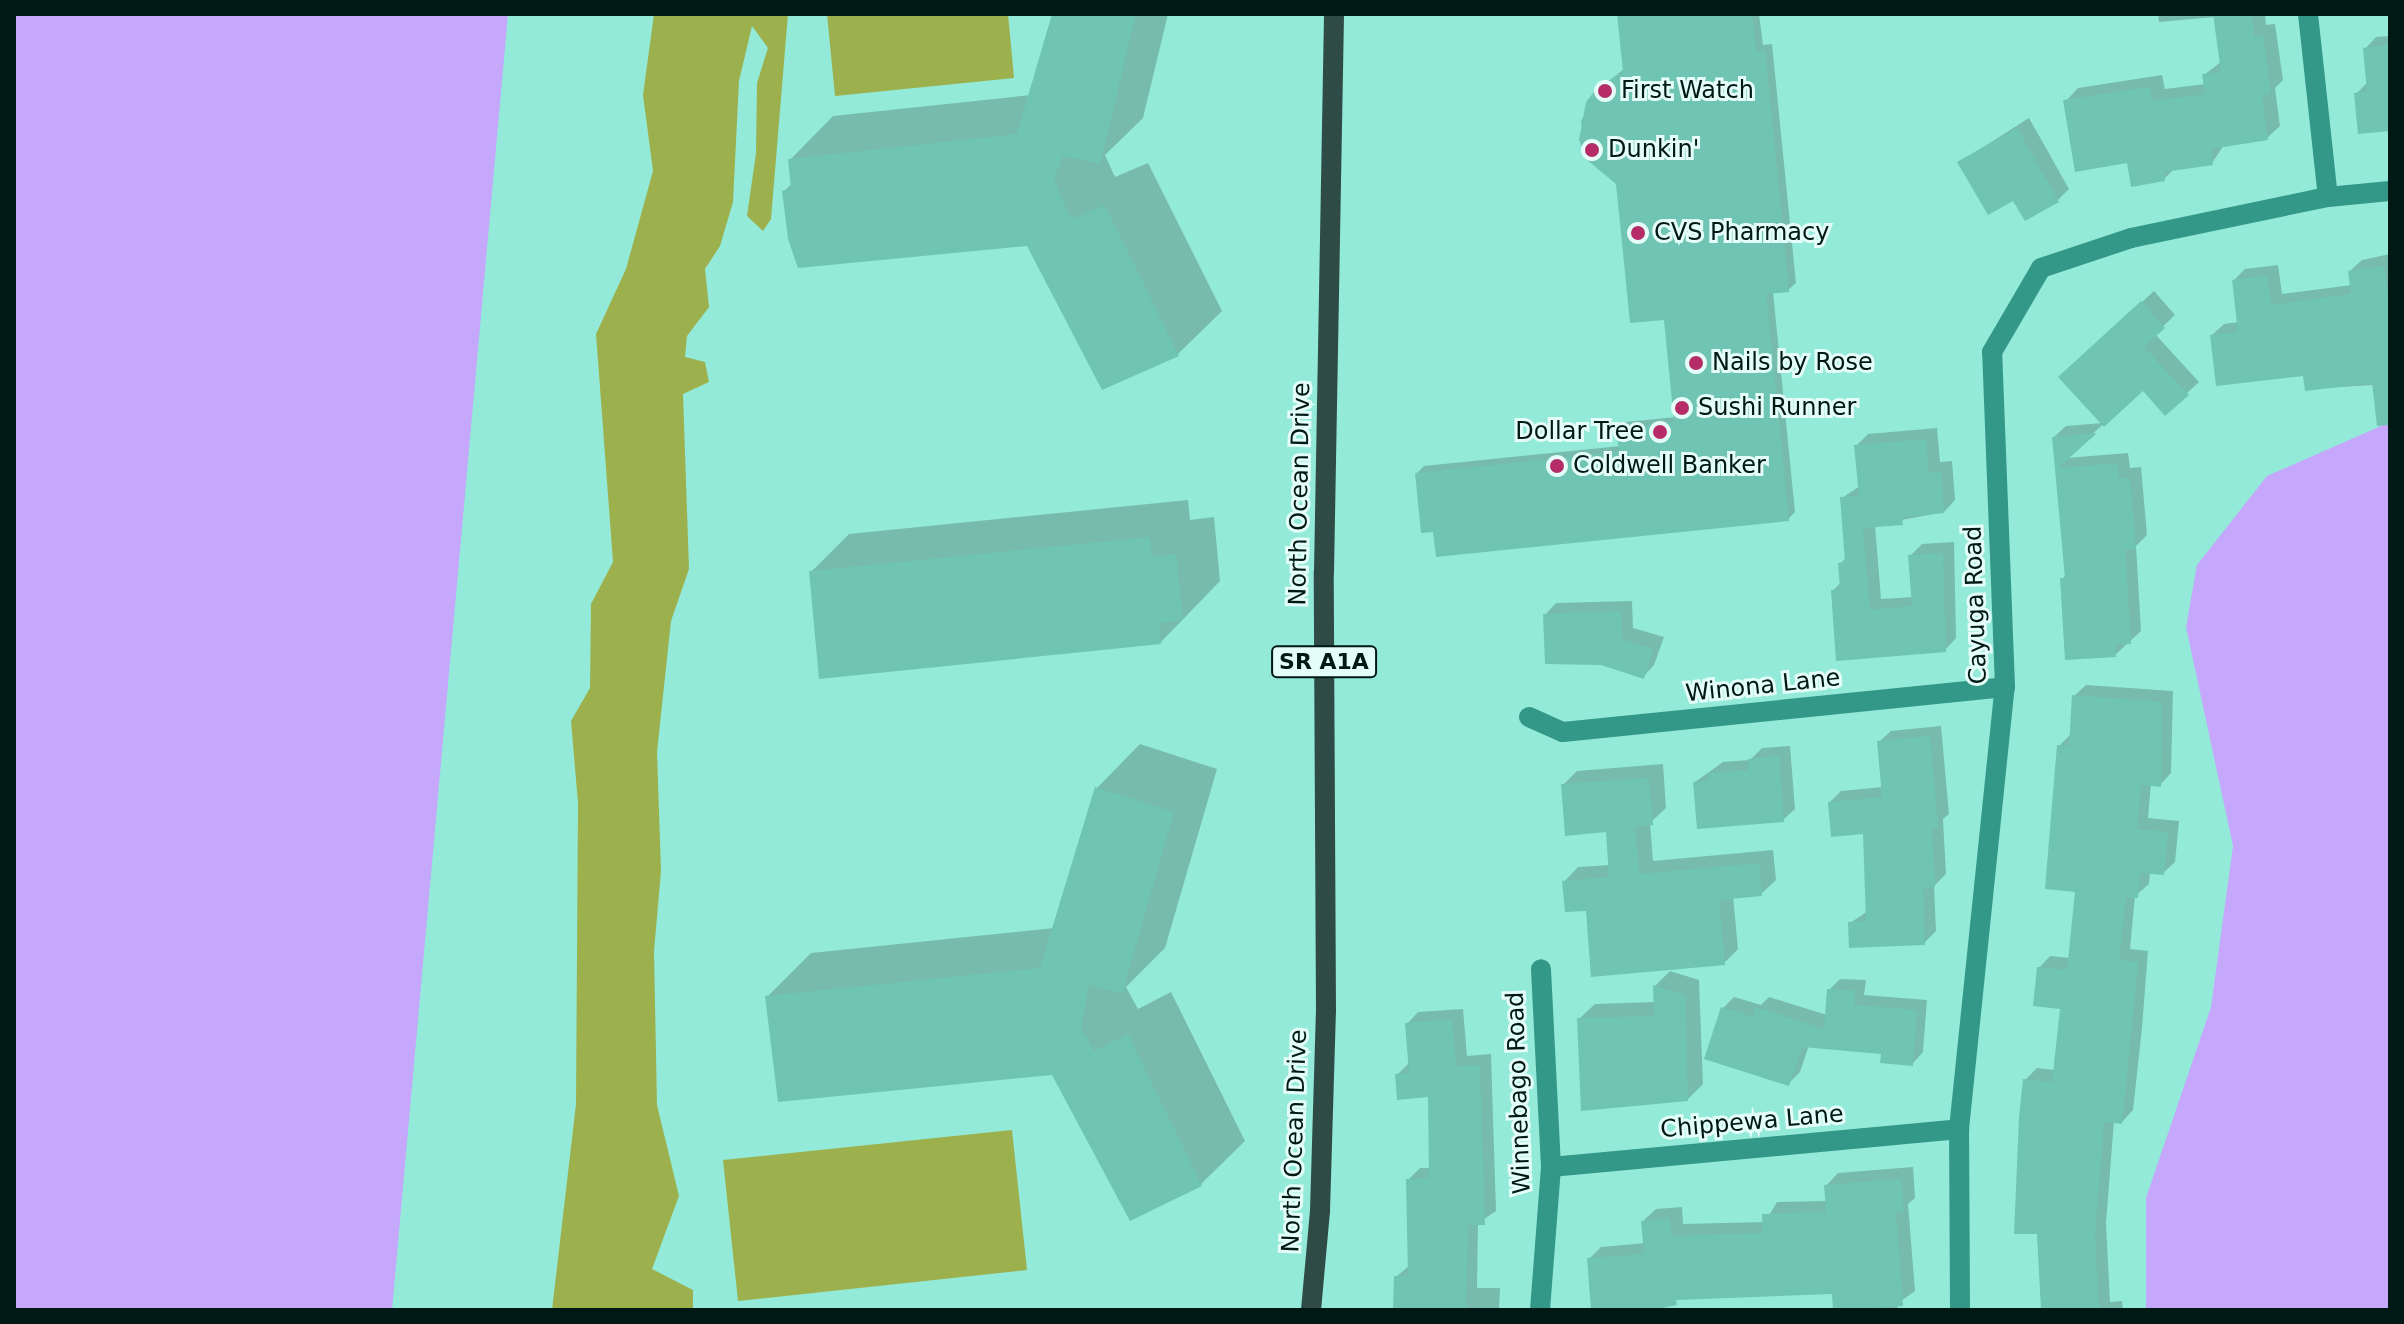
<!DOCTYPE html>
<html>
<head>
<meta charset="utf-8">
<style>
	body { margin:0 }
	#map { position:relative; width:2404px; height:1324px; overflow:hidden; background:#94ead8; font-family:"DejaVu Sans",sans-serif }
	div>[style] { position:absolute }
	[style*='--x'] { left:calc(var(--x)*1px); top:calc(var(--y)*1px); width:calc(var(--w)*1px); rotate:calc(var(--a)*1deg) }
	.green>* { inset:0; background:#9cb14d }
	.water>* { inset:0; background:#c5a7fc }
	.shadow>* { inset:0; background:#0003 }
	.building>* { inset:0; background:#6fc4b3 }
	.minor>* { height:20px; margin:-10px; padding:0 10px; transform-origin:10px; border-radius:10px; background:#339887 }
	.primary>* { height:20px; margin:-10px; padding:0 10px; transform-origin:10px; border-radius:10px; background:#2e4b45 }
	.dots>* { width:22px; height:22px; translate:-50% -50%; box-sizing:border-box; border:4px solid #e5fdf8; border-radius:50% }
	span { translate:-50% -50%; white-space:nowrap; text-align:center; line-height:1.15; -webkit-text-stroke:6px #e5fdf8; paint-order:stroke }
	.shield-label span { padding:2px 6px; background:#e5fdf8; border:2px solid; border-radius:6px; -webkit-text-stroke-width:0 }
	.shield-label { font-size:22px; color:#001915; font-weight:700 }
	.poi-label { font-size:24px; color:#001915 }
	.left { translate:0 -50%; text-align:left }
	.right { translate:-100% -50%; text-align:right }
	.street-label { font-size:24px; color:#001915 }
	.frame { position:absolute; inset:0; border:16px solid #001915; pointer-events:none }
</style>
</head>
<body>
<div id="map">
	<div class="green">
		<i style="clip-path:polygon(654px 14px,788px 14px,771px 219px,763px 231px,747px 216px,756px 153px,757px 83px,768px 48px,752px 26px,739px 81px,733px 202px,720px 246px,705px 269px,709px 307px,687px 336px,685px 357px,705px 362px,709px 382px,683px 394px,689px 569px,671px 621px,657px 752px,661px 871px,654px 951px,657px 1105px,679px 1196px,652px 1269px,693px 1290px,693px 1310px,552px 1310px,576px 1104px,578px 803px,571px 721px,590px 688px,591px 604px,613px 562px,596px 334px,626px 269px,653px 171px,643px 95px)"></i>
		<i style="clip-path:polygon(827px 14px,1008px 14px,1014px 78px,835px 96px)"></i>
		<i style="clip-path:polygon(1012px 1130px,1027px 1270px,738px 1301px,723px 1160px)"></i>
	</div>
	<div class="water">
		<i style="clip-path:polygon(14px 14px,508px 14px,392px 1310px,14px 1310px)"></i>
		<i style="clip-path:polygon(2390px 422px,2390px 1310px,2146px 1310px,2146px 1198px,2211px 1007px,2233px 846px,2186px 627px,2197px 565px,2267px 476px)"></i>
	</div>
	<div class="shadow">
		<i style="clip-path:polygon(1054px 14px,1168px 14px,1143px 118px,1105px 155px,1115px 177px,1148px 163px,1222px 311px,1178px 354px,1103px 388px,1028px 244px,784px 191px,793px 183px,790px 160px,833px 116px,1031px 95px)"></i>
		<i style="clip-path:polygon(1619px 14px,1759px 14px,1763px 45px,1772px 44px,1796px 283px,1788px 290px,1773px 292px,1795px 512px,1788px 519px,1435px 530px,1417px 473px,1424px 466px,1620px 446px,1618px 429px,1626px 422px,1676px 417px,1666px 317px,1618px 183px,1588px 158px,1581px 121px,1600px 88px,1624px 69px)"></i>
		<i style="clip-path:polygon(2158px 14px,2265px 14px,2266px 25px,2275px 24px,2283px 80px,2275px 88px,2280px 126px,2267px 138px,2224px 145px,2212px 163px,2175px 168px,2164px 179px,2129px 161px,2066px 101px,2078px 88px,2162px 75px,2165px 89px,2206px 84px,2204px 75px,2222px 61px,2215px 17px,2159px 22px)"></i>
		<i style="clip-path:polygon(2390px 36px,2390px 130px,2356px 94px,2368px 82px,2365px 49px,2376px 37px)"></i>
		<i style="clip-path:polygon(2029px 118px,2069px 189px,2057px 201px,2014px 198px,1960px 162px)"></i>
		<i style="clip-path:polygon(2390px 254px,2390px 384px,2307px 389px,2305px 373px,2212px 335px,2224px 324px,2239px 322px,2234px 280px,2245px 269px,2278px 265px,2282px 294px,2352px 285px,2350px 271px,2362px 260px)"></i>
		<i style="clip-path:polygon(2154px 291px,2175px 315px,2155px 334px,2199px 382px,2187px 393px,2143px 388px,2066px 458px,2128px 453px,2130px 468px,2141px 467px,2147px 535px,2136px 546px,2141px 631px,2115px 655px,2062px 579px,2066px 575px,2054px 437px,2066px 426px,2103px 423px,2072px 366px)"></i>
		<i style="clip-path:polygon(1937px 428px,1940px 462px,1952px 461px,1955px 500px,1944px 512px,1875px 525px,1881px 599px,1914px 597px,1910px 556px,1922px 544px,1954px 542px,1956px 638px,1945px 650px,1833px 591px,1841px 582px,1840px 564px,1847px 557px,1842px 498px,1860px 486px,1856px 446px,1868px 434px)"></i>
		<i style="clip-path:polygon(1188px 500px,1190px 520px,1214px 517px,1220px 581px,1160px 643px,811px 572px,849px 534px)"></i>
		<i style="clip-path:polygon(1632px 601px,1633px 628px,1664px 637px,1654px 665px,1643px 677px,1545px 615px,1556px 603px)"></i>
		<i style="clip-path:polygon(2086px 685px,2173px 691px,2171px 773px,2160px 785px,2151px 784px,2148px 818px,2179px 821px,2175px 862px,2163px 873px,2150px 872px,2149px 884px,2135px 896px,2130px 949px,2148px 951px,2142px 1028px,2133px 1110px,2122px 1122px,2114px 1121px,2106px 1223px,2110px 1302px,2122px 1301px,2123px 1310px,2027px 1310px,2043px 1308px,2025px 1080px,2037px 1068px,2055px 1070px,2062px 1007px,2039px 968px,2050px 956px,2070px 958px,2077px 890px,2059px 746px,2072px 733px,2074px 696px)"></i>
		<i style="clip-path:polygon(1941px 726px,1949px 814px,1943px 819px,1946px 874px,1934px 886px,1936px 931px,1924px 943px,1850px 923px,1868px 911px,1865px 832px,1830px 802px,1841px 791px,1883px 787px,1879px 742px,1891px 731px)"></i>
		<i style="clip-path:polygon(1140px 744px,1217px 769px,1165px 948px,1126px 987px,1138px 1009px,1171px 992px,1245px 1141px,1201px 1184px,1131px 1218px,1053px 1073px,767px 997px,811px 953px,1054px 928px,1097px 788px)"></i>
		<i style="clip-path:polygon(1790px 746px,1795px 809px,1783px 820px,1695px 782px,1723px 762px,1750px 760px,1762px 748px)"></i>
		<i style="clip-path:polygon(1663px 764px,1666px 808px,1650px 823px,1653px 861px,1773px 850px,1776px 880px,1761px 894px,1733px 896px,1738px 949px,1724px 963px,1588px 908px,1564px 882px,1578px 867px,1610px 865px,1607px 830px,1563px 785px,1577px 771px)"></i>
		<i style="clip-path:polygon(1670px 971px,1699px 980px,1703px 1084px,1688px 1099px,1579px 1019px,1595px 1004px,1655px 1002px,1655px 986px)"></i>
		<i style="clip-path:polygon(1840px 979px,1866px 980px,1864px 995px,1927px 1000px,1923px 1052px,1912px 1064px,1883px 1052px,1809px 1045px,1800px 1072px,1788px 1084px,1723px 1008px,1734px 997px,1761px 1005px,1769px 997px,1827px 1015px,1829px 990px)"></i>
		<i style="clip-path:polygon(1463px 1009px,1467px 1056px,1491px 1054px,1496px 1211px,1478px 1223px,1477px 1288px,1500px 1288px,1499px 1310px,1395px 1310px,1396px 1277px,1410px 1265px,1408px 1180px,1420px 1168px,1431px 1168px,1430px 1095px,1397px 1075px,1410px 1062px,1407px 1024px,1418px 1012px)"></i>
		<i style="clip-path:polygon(1913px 1167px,1915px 1198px,1908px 1204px,1915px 1291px,1897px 1304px,1898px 1310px,1835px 1310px,1834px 1292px,1681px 1298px,1664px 1304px,1665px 1310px,1593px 1310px,1589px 1259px,1601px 1247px,1645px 1243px,1643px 1221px,1656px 1209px,1682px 1207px,1683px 1224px,1765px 1222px,1777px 1202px,1827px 1201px,1826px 1186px,1838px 1173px)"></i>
	</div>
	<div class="building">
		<i style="clip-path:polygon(1052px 14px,1136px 14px,1100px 164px,1063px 156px,1054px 179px,1071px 219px,1105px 205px,1179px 356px,1102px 390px,1027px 246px,798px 268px,788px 239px,782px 191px,791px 189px,788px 159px,1017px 134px)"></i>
		<i style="clip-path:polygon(1617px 14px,1752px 14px,1756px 51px,1765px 50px,1789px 292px,1766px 294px,1789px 521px,1436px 557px,1433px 532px,1421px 533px,1415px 473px,1619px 452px,1616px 428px,1674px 422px,1664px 320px,1630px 323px,1616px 184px,1586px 159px,1579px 140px,1586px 102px,1598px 87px,1623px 72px)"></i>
		<i style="clip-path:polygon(2213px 14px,2252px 14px,2254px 37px,2263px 36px,2271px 94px,2262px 96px,2268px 140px,2211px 149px,2213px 165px,2164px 172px,2165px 181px,2131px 187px,2127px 163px,2075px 172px,2063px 100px,2150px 87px,2152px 101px,2205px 94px,2202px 74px,2221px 72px)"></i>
		<i style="clip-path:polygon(2390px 45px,2390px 131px,2358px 134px,2354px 93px,2367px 92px,2363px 48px)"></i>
		<i style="clip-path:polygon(2017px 128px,2059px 202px,2025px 221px,2013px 201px,1988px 215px,1957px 162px)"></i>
		<i style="clip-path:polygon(2384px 266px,2390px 314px,2390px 425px,2377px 426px,2372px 383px,2305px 391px,2303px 376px,2216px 386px,2210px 335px,2238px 332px,2232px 280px,2267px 275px,2271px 305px,2351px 294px,2348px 271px)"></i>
		<i style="clip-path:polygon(2141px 301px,2165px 328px,2144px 347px,2189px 395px,2165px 416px,2143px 391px,2104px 427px,2058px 377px)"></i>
		<i style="clip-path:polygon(2097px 433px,2058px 468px,2117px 463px,2119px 478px,2130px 478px,2136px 549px,2125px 550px,2131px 644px,2115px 645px,2116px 657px,2065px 660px,2060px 578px,2065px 578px,2052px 437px)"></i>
		<i style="clip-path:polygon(1926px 439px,1929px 473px,1941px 472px,1944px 513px,1902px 517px,1903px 525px,1863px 528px,1870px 610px,1912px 606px,1908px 555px,1943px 553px,1946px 652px,1836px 661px,1831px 590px,1840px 589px,1838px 563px,1845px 562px,1840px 497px,1859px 496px,1854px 445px)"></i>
		<i style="clip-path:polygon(1150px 537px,1152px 557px,1176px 554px,1183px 620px,1159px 623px,1161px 644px,819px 679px,809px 571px)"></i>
		<i style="clip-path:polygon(1621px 611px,1622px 639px,1653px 649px,1644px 679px,1601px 665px,1545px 664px,1543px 614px)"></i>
		<i style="clip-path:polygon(2072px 695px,2162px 702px,2161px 787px,2141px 785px,2137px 829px,2168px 832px,2164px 875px,2140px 873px,2138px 898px,2126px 897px,2119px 960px,2138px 962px,2122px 1124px,2104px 1122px,2095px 1236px,2099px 1310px,2041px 1310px,2037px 1234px,2014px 1234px,2019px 1117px,2023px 1079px,2052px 1082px,2060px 1009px,2033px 1006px,2037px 967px,2067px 970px,2075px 892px,2045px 889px,2057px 745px,2069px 746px)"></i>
		<i style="clip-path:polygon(1930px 736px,1938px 827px,1932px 828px,1935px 887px,1923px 888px,1925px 945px,1849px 948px,1848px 922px,1866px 921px,1863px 834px,1831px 837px,1828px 802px,1882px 797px,1877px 741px)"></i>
		<i style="clip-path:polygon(1779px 756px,1784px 822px,1697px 829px,1693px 782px,1710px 780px,1709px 773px,1749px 770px,1748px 759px)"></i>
		<i style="clip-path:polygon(1649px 778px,1653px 825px,1635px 826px,1639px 874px,1759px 863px,1762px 896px,1719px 900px,1725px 965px,1591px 977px,1586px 911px,1565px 912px,1562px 881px,1609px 877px,1606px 832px,1565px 836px,1561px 784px)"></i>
		<i style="clip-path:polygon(1095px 787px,1174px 812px,1122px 994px,1089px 984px,1081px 1027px,1094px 1051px,1128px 1034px,1202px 1186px,1130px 1221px,1052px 1075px,778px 1102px,765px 996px,1040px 968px)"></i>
		<i style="clip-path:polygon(1653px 985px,1685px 995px,1688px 1101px,1581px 1111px,1577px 1018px,1654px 1016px)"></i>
		<i style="clip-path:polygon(1827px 989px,1855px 991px,1854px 1005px,1917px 1010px,1913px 1066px,1880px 1063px,1881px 1054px,1802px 1047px,1789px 1086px,1704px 1059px,1721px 1007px,1753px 1017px,1756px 1007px,1824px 1029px)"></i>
		<i style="clip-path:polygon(1452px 1019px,1456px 1066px,1480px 1065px,1485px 1225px,1468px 1225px,1466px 1310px,1393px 1310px,1394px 1276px,1408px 1276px,1406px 1179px,1429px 1178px,1428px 1097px,1397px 1100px,1395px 1074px,1409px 1073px,1405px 1023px)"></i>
		<i style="clip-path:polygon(1901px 1179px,1904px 1212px,1896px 1212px,1903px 1306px,1833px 1310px,1832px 1294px,1676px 1300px,1677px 1305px,1652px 1310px,1591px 1310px,1587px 1258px,1644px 1254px,1641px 1221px,1670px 1218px,1671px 1236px,1763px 1233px,1762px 1214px,1826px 1212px,1824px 1185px)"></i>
	</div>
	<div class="minor">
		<i style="--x:2308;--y:14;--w:184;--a:83.8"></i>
		<i style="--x:1529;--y:717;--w:37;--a:24"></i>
		<i style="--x:1563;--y:732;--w:444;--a:-5.8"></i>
		<i style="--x:1551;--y:1167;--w:410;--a:-5.3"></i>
		<i style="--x:1540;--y:1310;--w:143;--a:-85.6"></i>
		<i style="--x:1551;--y:1167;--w:198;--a:-92.9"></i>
		<i style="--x:1960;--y:1310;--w:181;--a:-90.3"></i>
		<i style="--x:1959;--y:1129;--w:444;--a:-84.1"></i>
		<i style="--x:2005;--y:687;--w:335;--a:-92.2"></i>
		<i style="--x:1992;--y:352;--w:97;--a:-59.7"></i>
		<i style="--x:2041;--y:268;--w:95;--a:-18.4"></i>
		<i style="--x:2131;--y:238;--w:201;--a:-11.8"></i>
		<i style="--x:2328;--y:197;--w:62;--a:-5.5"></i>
	</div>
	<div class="primary">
		<i style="--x:1311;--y:1310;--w:99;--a:-84.8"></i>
		<i style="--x:1320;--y:1211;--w:200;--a:-88.3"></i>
		<i style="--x:1326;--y:1011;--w:439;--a:-90.3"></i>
		<i style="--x:1324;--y:572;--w:558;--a:-88.97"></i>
	</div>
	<div class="dots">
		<i style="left:1605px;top:91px;background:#b62c68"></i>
		<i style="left:1592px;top:150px;background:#b62c68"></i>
		<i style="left:1638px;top:233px;background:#b62c68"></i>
		<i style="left:1696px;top:363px;background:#b62c68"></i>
		<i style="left:1682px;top:408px;background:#b62c68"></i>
		<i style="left:1660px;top:432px;background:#b62c68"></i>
		<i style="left:1557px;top:466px;background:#b62c68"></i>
	</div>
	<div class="shield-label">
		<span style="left:1324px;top:662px">SR A1A</span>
	</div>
	<div class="poi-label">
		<span class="left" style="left:1621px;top:91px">First Watch</span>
		<span class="left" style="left:1608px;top:150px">Dunkin'</span>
		<span class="left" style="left:1654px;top:233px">CVS Pharmacy</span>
		<span class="left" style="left:1712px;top:363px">Nails by Rose</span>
		<span class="left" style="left:1698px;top:408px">Sushi Runner</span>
		<span class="right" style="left:1644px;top:432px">Dollar Tree</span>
		<span class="left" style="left:1573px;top:466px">Coldwell Banker</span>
	</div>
	<div class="street-label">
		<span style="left:1300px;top:494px;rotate:-89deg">North Ocean Drive</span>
		<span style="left:1976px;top:605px;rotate:-92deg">Cayuga Road</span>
		<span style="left:1763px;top:686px;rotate:-6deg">Winona Lane</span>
		<span style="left:1519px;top:1093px;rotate:-92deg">Winnebago Road</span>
		<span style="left:1752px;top:1122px;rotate:-5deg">Chippewa Lane</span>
		<span style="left:1295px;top:1141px;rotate:-88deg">North Ocean Drive</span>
	</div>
	<div class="frame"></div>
</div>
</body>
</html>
